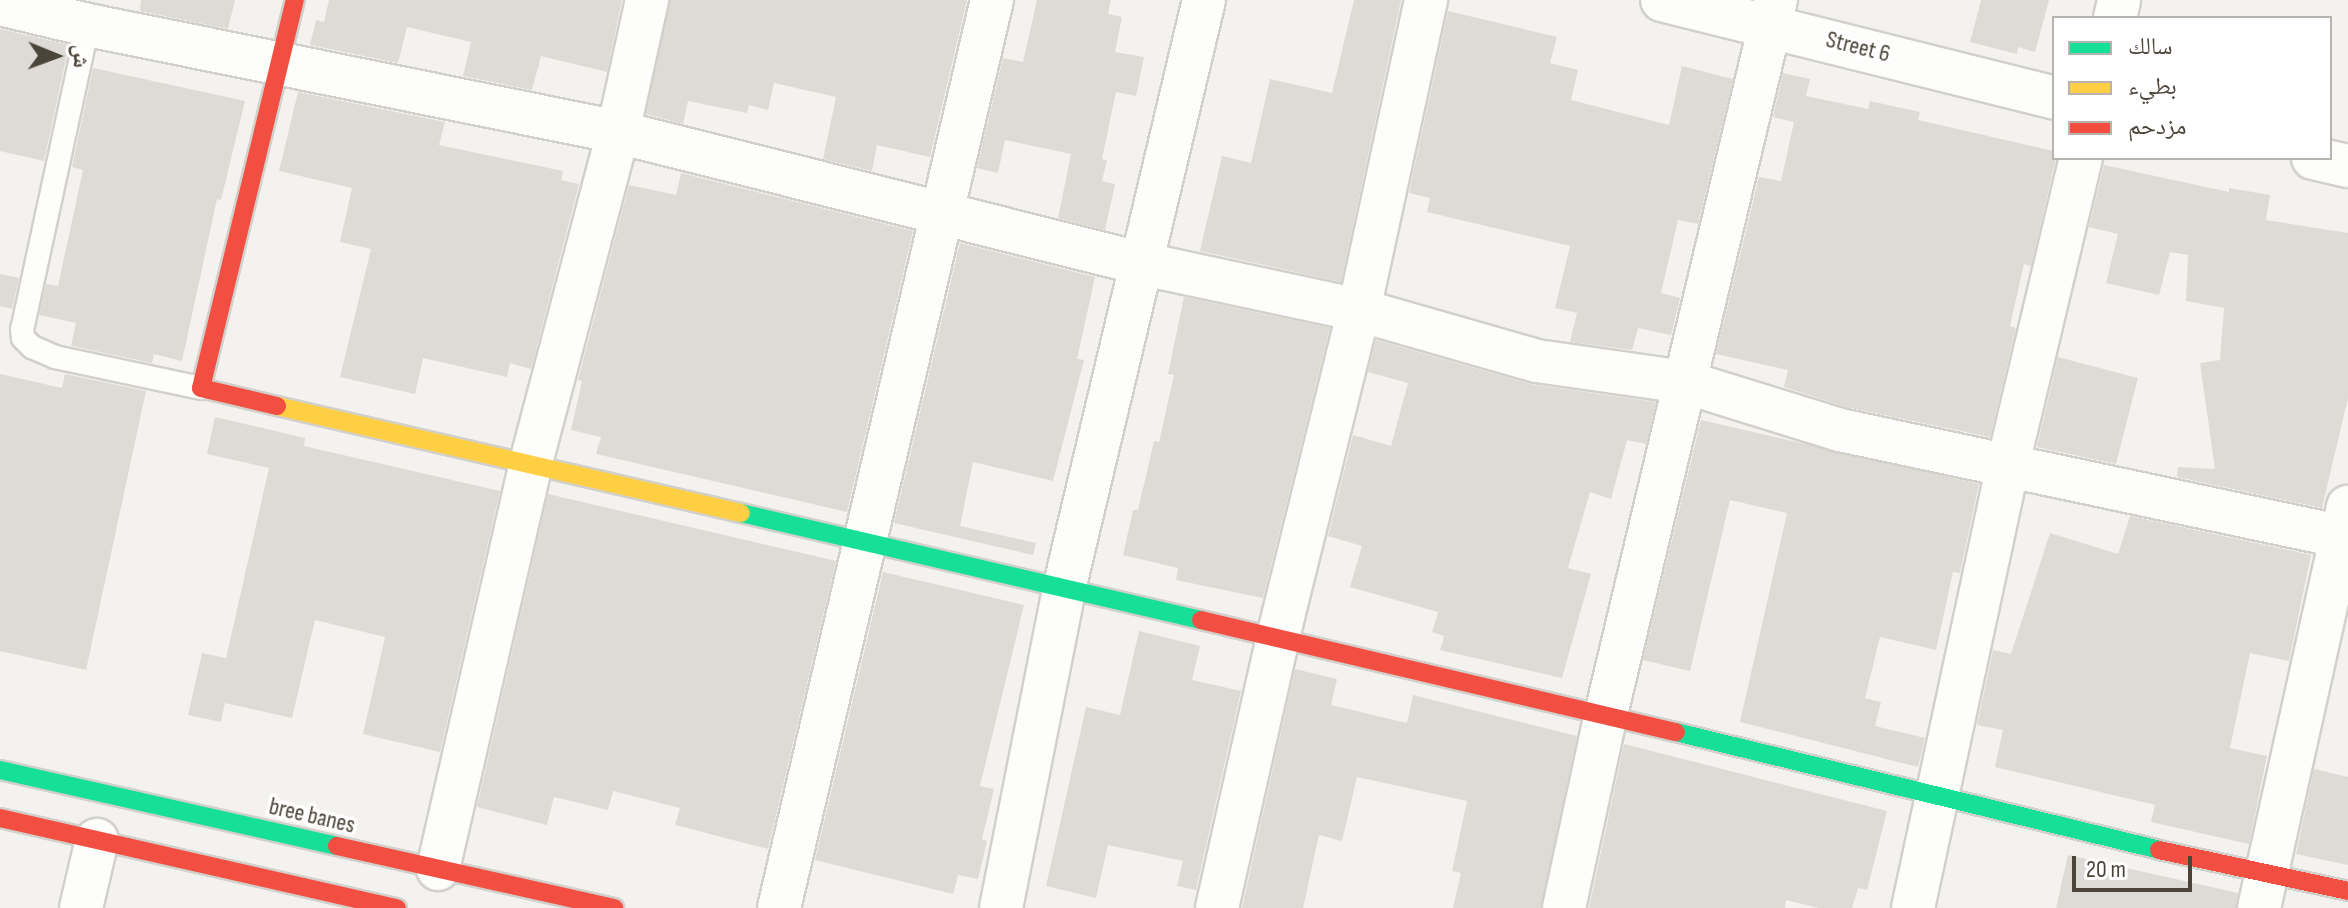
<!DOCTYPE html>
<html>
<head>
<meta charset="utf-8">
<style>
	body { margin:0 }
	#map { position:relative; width:2348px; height:908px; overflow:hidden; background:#f4f2ee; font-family:"Sofia Sans Condensed","Noto Naskh Arabic",sans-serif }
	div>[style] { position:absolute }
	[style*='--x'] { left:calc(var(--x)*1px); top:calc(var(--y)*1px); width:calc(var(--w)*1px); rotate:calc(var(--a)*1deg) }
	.building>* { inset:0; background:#dedbd6 }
	.roads { filter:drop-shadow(2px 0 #d2d0cb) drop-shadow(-2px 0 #d2d0cb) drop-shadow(0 2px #d2d0cb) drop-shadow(0 -2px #d2d0cb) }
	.lane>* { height:22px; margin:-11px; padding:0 11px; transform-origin:11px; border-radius:11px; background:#fdfdfc }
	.street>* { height:42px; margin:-21px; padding:0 21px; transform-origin:21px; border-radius:21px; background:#fdfdfc }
	.fast>* { height:18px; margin:-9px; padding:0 9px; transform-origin:9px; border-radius:9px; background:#16e098 }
	.slow>* { height:18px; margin:-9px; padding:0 9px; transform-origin:9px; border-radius:9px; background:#ffcf43 }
	.jam>* { height:18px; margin:-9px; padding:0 9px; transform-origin:9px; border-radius:9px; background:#f24e42 }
	span { translate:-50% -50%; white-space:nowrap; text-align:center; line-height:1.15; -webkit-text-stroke:7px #fff; paint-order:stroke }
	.street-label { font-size:24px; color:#4b4439 }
	.legend { position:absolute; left:2052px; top:16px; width:280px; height:144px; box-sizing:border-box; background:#fff; border:2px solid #b7b4b0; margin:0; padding:10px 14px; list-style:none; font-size:24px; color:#4b4439 }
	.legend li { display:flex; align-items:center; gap:16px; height:40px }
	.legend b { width:40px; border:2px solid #b7b4b0 }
	.north { position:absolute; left:16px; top:16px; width:80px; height:80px; -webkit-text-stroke:6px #fff; paint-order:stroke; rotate:91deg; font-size:22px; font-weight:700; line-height:32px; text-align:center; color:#4b4439 }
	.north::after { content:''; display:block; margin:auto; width:28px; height:36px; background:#4b4439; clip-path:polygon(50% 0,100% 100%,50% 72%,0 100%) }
	.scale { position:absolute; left:2072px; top:856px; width:120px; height:36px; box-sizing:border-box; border:4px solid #4b4439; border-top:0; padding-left:10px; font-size:24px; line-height:28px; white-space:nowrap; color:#4b4439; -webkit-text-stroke:6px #fff; paint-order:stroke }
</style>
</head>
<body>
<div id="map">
	<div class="building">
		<i style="clip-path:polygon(141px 0,235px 0,228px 29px,140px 11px)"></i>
		<i style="clip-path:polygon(329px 0,622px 0,607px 72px,541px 56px,532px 90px,463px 76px,471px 42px,407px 27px,398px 63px,310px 45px,316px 20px,324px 22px)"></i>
		<i style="clip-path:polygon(670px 0,967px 0,930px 157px,877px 145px,872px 171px,823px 159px,836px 97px,774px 83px,768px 110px,749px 105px,747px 113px,688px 101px,683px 124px,646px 114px)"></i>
		<i style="clip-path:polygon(1037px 0,1111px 0,1108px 14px,1122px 17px,1115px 52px,1144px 57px,1136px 96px,1116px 92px,1102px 159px,1107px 160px,1102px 181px,1115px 184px,1105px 230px,1058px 218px,1071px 154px,1005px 140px,998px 173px,977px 168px,1003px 58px,1023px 62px)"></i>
		<i style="clip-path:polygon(1354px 0,1401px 0,1341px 282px,1200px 251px,1222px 156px,1251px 163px,1270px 79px,1332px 93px)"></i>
		<i style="clip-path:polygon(1981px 0,2049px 0,2035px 52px,2018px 47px,2017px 54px,1970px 42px)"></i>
		<i style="clip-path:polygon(1448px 11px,1557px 37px,1550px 63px,1578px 70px,1571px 100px,1669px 125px,1682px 66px,1733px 79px,1698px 224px,1678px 220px,1661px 293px,1680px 298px,1671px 335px,1638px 328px,1632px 350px,1570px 342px,1577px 313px,1555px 308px,1570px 246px,1427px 212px,1430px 198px,1409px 193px)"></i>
		<i style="clip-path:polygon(0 29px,69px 45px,44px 161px,0 151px)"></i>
		<i style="clip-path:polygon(93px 68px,245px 101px,221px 200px,217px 199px,182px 361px,154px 354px,152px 363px,71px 346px,76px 323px,39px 315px,46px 284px,58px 286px,83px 170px,72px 167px)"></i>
		<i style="clip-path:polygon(1783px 73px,1810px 79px,1806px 96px,1868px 109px,1870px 101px,1920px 112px,1918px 120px,2054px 151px,2056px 158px,2031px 266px,2024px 264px,2010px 326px,2016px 328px,1990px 437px,1846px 407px,1784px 387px,1788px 370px,1716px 354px,1759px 177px,1781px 181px,1794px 122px,1773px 117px)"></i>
		<i style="clip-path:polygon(298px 92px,445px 122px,439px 145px,563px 171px,561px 180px,579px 184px,531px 369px,510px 363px,507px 377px,423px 358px,415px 394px,340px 377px,371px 249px,340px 242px,352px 188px,279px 171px)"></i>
		<i style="clip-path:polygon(2104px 165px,2229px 192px,2229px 188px,2270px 195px,2266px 220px,2348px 233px,2348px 398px,2322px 508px,2177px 477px,2178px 467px,2215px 469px,2200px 363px,2220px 360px,2224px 308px,2186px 301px,2188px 255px,2170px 252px,2159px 295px,2106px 283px,2118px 234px,2089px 227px)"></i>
		<i style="clip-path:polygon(681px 173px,913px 231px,847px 512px,596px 454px,601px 437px,571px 430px,582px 381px,578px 380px,629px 185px,676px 195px)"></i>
		<i style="clip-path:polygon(960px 243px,1095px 277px,1077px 359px,1084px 360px,1053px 481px,973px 462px,960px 526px,1036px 543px,1033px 555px,894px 523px)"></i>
		<i style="clip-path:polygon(0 274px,19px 278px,12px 309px,0 306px)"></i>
		<i style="clip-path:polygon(1184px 297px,1330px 328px,1263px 598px,1176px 580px,1178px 568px,1123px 555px,1133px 510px,1138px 510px,1154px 441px,1159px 442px,1174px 375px,1168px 374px)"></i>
		<i style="clip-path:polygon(1376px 340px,1530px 384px,1656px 402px,1646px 444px,1627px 440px,1611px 499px,1590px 492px,1568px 568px,1591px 574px,1562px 678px,1440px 650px,1444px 636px,1432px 632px,1438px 612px,1350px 587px,1362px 546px,1328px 536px,1353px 435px,1391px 446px,1408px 383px,1368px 372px)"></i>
		<i style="clip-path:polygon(2058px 357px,2138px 378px,2116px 464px,2037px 447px)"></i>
		<i style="clip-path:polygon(0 374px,62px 388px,65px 374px,146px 391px,86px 670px,0 651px)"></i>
		<i style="clip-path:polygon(215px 417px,305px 438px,304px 446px,500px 491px,440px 752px,363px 734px,385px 637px,315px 620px,292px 718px,225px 703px,221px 722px,188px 715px,202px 653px,226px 658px,269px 468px,207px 454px)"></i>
		<i style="clip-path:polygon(1701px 420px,1979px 484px,1960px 573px,1953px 572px,1936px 650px,1880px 637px,1865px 698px,1881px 702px,1875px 726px,1925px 738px,1918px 767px,1740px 722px,1787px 513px,1730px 500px,1690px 671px,1643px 660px)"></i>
		<i style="clip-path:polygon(548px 494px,836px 561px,768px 849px,675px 825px,680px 808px,613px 791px,608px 810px,554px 797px,547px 825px,477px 807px)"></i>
		<i style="clip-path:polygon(2130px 516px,2311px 555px,2289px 661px,2250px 653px,2230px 748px,2267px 756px,2249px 844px,2151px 822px,2155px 805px,1995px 767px,2003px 730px,1977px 725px,1993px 650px,2011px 654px,2050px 533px,2118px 554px)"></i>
		<i style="clip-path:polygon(883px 572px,1024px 605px,980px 786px,994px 789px,982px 839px,987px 841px,978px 879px,958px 875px,953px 894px,815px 860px)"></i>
		<i style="clip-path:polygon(1139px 631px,1200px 646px,1192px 680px,1241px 691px,1196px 890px,1177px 886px,1183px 861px,1108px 845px,1096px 898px,1046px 886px,1086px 707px,1120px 715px)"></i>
		<i style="clip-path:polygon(1295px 669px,1337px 679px,1331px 705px,1407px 723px,1413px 695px,1577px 736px,1541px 908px,1453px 908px,1461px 873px,1452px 871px,1467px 801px,1357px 777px,1342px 841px,1319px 835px,1303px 908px,1242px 908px)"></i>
		<i style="clip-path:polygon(1624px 744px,1887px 811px,1867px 890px,1858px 888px,1852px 908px,1819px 908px,1786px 900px,1785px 908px,1589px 908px)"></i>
		<i style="clip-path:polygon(2314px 769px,2348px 777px,2348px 865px,2296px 854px)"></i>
		<i style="clip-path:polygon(2068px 855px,2238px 893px,2236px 908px,2056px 908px)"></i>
	</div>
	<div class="roads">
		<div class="lane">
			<i style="--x:88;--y:25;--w:311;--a:102.2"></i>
			<i style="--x:22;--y:329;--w:9;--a:84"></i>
			<i style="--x:23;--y:338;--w:13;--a:45"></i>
			<i style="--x:32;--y:347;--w:25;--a:23"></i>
			<i style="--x:55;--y:357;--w:149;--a:12"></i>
		</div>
		<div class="street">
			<i style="--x:1662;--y:0;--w:404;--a:14"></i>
			<i style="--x:0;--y:4;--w:90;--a:13.4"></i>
			<i style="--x:88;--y:25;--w:541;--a:11.41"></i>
			<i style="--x:618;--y:132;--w:537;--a:14.11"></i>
			<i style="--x:1139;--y:263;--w:225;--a:12.1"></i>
			<i style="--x:1359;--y:310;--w:185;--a:16"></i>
			<i style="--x:1537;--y:361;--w:149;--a:8.1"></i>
			<i style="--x:1685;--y:382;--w:162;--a:17.2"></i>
			<i style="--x:1840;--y:430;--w:519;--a:12"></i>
			<i style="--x:2115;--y:18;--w:18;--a:-77"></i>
			<i style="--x:2313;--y:158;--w:36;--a:13"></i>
			<i style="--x:438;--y:869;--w:413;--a:-77.1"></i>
			<i style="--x:530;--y:466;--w:345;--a:-75.2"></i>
			<i style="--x:618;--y:132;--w:135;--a:-77.6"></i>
			<i style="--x:81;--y:908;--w:70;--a:-76.8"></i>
			<i style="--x:779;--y:908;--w:933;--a:-76.8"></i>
			<i style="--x:1001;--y:908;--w:325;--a:-78.8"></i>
			<i style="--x:1064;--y:589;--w:605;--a:-76.63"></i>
			<i style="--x:1217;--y:908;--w:278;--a:-77.3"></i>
			<i style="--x:1278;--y:637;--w:337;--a:-76.1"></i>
			<i style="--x:1359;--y:310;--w:317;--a:-77.8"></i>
			<i style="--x:1564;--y:908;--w:198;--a:-77.8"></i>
			<i style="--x:1606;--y:714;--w:734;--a:-76.61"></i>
			<i style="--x:1913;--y:908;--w:454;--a:-77.9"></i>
			<i style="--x:2008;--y:464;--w:315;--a:-76.6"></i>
			<i style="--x:2259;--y:908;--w:411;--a:-77.5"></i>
		</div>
		<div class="fast">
			<i style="--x:741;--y:513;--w:472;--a:13.1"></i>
			<i style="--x:1676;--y:732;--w:497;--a:13.7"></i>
			<i style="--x:0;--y:770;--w:345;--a:12.7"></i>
		</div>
		<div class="slow">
			<i style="--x:277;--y:406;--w:476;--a:13"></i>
		</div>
		<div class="jam">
			<i style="--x:277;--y:406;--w:78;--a:-166.7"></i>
			<i style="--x:201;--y:388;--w:399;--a:-76.4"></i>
			<i style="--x:1201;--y:620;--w:488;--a:13.3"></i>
			<i style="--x:0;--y:818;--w:407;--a:12.8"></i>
			<i style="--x:337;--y:846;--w:284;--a:12.6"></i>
			<i style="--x:2159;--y:850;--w:193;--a:12.2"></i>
		</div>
	</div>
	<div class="street-label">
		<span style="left:1858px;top:47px;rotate:14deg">Street 6</span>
		<span style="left:312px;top:816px;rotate:13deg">bree banes</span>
	</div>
	<ul class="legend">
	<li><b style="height:10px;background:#16e098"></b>سالك</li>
	<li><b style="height:10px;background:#ffcf43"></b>بطيء</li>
	<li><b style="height:10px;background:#f24e42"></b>مزدحم</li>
	</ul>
	<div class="north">ش</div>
	<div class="scale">20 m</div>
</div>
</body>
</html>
